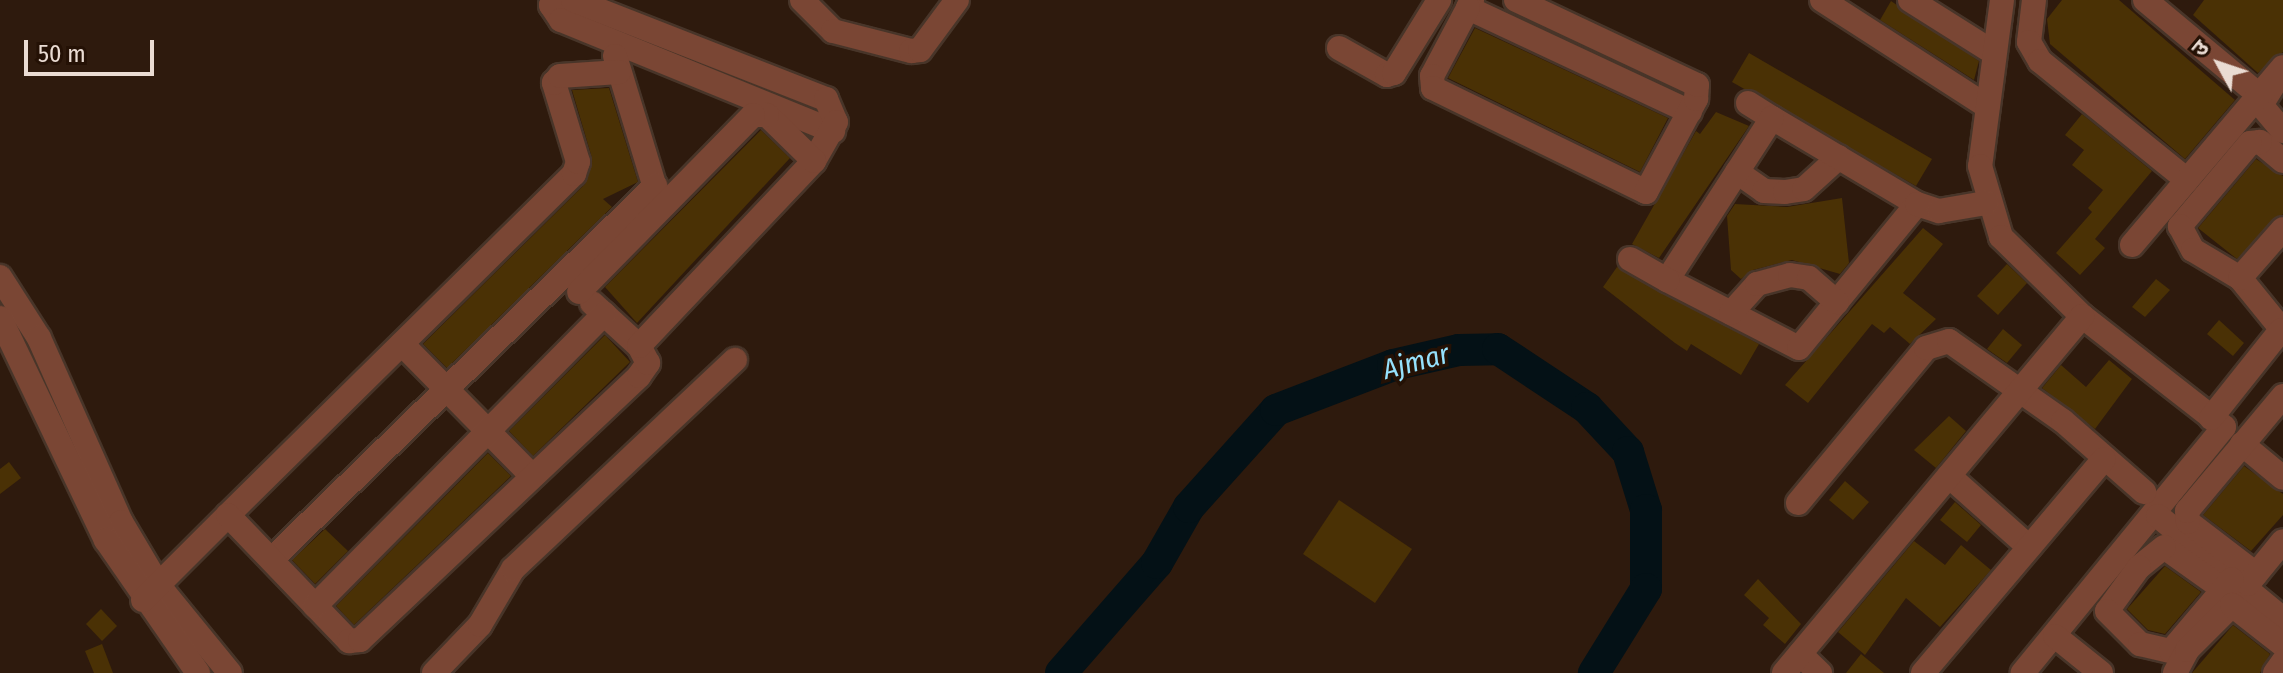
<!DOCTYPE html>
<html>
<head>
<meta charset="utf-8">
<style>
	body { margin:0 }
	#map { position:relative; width:2283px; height:673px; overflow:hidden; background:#2e1a0d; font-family:"Fira Sans Condensed","Noto Sans Devanagari",sans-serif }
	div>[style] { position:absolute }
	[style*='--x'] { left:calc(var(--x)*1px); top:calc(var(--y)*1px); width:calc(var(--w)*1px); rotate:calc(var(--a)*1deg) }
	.river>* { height:32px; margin:-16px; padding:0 16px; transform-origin:16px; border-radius:16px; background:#041116 }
	.building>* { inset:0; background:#4a3105 }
	.roads { filter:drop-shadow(2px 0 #483529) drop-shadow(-2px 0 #483529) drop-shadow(0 2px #483529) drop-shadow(0 -2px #483529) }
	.minor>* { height:24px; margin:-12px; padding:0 12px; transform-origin:12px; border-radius:12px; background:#7a4634 }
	span { translate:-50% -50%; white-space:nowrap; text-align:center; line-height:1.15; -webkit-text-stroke:7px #241105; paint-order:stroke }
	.water-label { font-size:28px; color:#95e1fd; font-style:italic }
	.north { position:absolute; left:2179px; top:24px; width:80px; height:80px; -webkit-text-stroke:6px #241105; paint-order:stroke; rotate:310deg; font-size:22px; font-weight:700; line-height:32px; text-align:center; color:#eadcd3 }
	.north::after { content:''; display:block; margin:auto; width:28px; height:36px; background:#eadcd3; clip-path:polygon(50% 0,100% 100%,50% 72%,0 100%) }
	.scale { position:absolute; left:24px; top:40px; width:130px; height:36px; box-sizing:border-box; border:4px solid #eadcd3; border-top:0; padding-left:10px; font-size:24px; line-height:28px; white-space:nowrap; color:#eadcd3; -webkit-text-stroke:6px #241105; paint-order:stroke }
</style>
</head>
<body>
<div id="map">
	<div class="river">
		<i style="--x:1061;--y:673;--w:146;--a:-48.9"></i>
		<i style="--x:1157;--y:563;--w:64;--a:-60.3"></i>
		<i style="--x:1189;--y:507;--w:130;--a:-48.1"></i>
		<i style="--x:1276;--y:410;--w:125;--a:-21"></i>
		<i style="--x:1393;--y:365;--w:68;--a:-12.8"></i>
		<i style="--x:1459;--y:350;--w:39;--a:-1"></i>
		<i style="--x:1498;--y:349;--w:107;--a:33.5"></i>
		<i style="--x:1587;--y:408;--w:60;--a:47"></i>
		<i style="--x:1628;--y:452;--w:61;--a:72.8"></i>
		<i style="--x:1646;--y:510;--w:79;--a:90"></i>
		<i style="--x:1646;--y:589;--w:99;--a:121.8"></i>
	</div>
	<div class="building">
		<i style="clip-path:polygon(2062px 0,2119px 0,2235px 100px,2185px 159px,2050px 44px,2047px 19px)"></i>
		<i style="clip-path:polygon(2204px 0,2283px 0,2283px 52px,2258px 73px,2193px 15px)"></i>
		<i style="clip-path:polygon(1891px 1px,1979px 61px,1974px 80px,1880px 20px)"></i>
		<i style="clip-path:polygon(1475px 28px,1668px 118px,1640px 172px,1448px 78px)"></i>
		<i style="clip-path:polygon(1749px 53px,1932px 159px,1916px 186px,1732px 82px)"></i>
		<i style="clip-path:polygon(609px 88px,638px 182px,603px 199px,612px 207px,447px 368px,423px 344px,585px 184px,592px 158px,572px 90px)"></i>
		<i style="clip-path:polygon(1716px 112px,1749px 126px,1659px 258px,1632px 244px,1696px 131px,1700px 134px)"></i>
		<i style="clip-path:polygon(2082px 114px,2152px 171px,2095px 239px,2105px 248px,2080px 275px,2056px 253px,2092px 212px,2088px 208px,2103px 190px,2072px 165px,2084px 150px,2065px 135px)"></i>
		<i style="clip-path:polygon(761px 130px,790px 158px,637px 323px,605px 287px)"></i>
		<i style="clip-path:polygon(2256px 159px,2283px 176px,2283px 214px,2237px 259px,2198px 228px)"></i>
		<i style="clip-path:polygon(1842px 198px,1849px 263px,1840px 274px,1792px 260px,1753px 270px,1741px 279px,1731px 270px,1727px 216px,1735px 204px,1787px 207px)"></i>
		<i style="clip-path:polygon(1923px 228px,1943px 244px,1903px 293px,1936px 319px,1910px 344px,1890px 327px,1884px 333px,1872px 324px,1808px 403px,1785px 385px)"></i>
		<i style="clip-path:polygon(2007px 264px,2027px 283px,1998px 315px,1977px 296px)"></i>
		<i style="clip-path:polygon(1617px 267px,1759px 344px,1741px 375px,1691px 344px,1687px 351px,1675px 343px,1603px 287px)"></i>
		<i style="clip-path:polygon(2156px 279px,2170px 290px,2145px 317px,2132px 307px)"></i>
		<i style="clip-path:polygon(2219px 320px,2244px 343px,2233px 356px,2207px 334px)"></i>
		<i style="clip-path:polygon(2003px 329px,2022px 345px,2007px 363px,1987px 349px)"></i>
		<i style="clip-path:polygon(605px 335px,630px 362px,533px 456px,509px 431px)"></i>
		<i style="clip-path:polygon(2109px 360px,2132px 379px,2095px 429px,2042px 388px,2061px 365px,2086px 387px)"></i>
		<i style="clip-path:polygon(1949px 416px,1966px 431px,1936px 468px,1914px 450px)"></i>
		<i style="clip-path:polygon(488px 453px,511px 476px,354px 625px,336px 606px)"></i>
		<i style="clip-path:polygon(9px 462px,21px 478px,0 494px,0 469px)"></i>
		<i style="clip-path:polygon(2244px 466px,2283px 494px,2283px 515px,2251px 551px,2203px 515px)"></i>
		<i style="clip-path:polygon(1845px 481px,1869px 502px,1853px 520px,1829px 500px)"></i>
		<i style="clip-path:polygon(1339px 500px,1412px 549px,1375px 603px,1303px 554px)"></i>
		<i style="clip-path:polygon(1955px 502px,1981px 525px,1967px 542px,1940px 520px)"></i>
		<i style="clip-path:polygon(325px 529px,348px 551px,315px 584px,292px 560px)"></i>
		<i style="clip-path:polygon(1914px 541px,1945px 565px,1961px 545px,1991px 570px,1940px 627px,1906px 598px,1865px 655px,1838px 632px)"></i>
		<i style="clip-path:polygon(2165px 566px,2201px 592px,2165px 634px,2148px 630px,2127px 609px)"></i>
		<i style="clip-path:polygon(1758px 579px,1801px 624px,1785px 644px,1763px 625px,1769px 618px,1744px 595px)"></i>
		<i style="clip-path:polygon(101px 609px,117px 626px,102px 641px,86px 624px)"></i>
		<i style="clip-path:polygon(2233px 625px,2270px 654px,2260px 673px,2192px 673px)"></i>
		<i style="clip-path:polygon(102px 644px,113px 673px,94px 673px,85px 651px)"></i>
		<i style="clip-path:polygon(1861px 654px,1884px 673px,1846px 673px)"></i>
	</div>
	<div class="roads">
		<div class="minor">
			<i style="--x:563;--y:0;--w:13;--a:157"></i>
			<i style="--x:551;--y:5;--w:18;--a:56"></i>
			<i style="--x:561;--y:20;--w:294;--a:22.2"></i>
			<i style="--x:573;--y:0;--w:272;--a:21.4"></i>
			<i style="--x:826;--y:99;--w:25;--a:67"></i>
			<i style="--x:836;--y:122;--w:45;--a:119.4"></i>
			<i style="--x:802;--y:0;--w:44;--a:45"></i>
			<i style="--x:833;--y:31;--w:81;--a:14.4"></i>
			<i style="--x:911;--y:51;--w:9;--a:-6"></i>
			<i style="--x:920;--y:50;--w:62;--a:-53.5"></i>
			<i style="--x:1472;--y:0;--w:9;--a:117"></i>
			<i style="--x:1468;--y:8;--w:245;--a:25.1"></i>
			<i style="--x:1822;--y:0;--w:197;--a:32.8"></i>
			<i style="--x:1910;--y:0;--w:99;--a:32.2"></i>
			<i style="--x:2002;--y:0;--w:167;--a:97.5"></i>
			<i style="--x:1980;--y:166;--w:74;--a:73.5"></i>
			<i style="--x:2001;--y:237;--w:113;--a:44.3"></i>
			<i style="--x:2082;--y:316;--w:180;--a:38"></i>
			<i style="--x:2224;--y:427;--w:318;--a:129.3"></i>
			<i style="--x:2034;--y:0;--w:42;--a:96.8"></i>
			<i style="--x:2029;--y:42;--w:22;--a:60"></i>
			<i style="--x:2040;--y:61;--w:189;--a:39"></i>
			<i style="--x:2145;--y:0;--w:148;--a:39.8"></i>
			<i style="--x:1468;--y:8;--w:77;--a:117.9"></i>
			<i style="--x:1432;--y:76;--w:12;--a:85"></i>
			<i style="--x:1433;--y:88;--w:237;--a:26"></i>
			<i style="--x:1646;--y:192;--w:106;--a:-61.7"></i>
			<i style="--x:1696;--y:99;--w:14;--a:-86"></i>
			<i style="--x:1697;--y:85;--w:200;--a:-154.8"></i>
			<i style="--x:1339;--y:48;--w:55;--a:29.4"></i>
			<i style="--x:1387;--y:75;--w:7;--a:-16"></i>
			<i style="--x:1394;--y:73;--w:86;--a:-58.3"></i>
			<i style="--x:615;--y:56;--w:152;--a:73.1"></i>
			<i style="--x:2273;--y:86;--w:22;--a:122"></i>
			<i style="--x:2261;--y:105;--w:34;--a:50"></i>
			<i style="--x:1748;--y:103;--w:28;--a:32"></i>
			<i style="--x:2283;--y:161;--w:30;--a:-140"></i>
			<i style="--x:2260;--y:142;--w:10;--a:174"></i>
			<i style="--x:2250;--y:143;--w:109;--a:130.1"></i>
			<i style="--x:2180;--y:226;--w:27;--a:62"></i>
			<i style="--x:2193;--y:250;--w:55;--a:30.8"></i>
			<i style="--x:2240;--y:278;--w:68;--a:50.9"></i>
			<i style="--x:1737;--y:172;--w:33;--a:35"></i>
			<i style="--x:1764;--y:191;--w:21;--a:3"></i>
			<i style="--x:1785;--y:192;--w:19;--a:-9"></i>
			<i style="--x:1804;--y:189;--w:47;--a:-42.4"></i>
			<i style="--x:1917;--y:204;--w:169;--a:-149.3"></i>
			<i style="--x:1772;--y:118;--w:193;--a:122.9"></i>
			<i style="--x:1667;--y:280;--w:148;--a:27.3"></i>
			<i style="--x:1799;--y:348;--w:186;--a:-50.7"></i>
			<i style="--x:1917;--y:204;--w:23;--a:18"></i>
			<i style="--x:1939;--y:211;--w:48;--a:-9.7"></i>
			<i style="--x:2132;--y:245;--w:233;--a:-49.7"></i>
			<i style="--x:1630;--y:259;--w:43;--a:29.6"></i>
			<i style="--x:0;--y:277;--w:72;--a:57.4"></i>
			<i style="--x:39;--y:338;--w:201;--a:66"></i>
			<i style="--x:121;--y:522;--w:74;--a:59.3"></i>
			<i style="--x:159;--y:586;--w:112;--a:50.8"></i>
			<i style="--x:2240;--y:278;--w:65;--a:-48.7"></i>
			<i style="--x:592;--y:303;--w:64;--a:42.5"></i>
			<i style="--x:1731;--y:313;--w:39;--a:-48"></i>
			<i style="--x:1757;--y:284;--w:34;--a:-15"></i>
			<i style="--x:1790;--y:275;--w:19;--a:9"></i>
			<i style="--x:1809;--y:278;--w:37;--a:41"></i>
			<i style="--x:0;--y:318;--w:246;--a:64.5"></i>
			<i style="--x:106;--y:540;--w:162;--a:55.3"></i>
			<i style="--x:402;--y:344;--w:185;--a:45.4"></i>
			<i style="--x:2211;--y:418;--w:112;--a:-51.5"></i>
			<i style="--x:2242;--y:444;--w:53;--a:39.7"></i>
			<i style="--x:1949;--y:476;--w:107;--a:41.6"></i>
			<i style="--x:1798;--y:503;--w:201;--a:-50.4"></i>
			<i style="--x:1926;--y:348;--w:24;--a:-17"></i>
			<i style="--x:1949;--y:341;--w:139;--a:35.1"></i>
			<i style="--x:2063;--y:421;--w:108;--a:41.2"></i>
			<i style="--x:228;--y:515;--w:486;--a:-44.6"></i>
			<i style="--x:574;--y:174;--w:13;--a:-72"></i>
			<i style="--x:578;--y:162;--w:83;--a:-106.9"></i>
			<i style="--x:554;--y:83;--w:9;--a:-49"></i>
			<i style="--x:560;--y:76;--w:59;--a:-3.9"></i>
			<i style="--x:2158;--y:516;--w:162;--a:39.5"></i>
			<i style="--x:272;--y:559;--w:535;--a:-44.24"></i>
			<i style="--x:2256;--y:574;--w:86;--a:-142.6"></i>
			<i style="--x:2188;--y:522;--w:11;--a:-95"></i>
			<i style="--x:2187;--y:511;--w:150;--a:-50.1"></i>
			<i style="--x:2248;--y:584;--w:55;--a:-50.9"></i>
			<i style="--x:2223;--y:589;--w:72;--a:-144.6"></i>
			<i style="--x:2164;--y:547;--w:32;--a:141"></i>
			<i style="--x:2139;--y:567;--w:54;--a:126"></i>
			<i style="--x:2107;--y:611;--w:47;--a:45"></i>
			<i style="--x:2140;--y:644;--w:32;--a:13"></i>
			<i style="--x:2171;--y:651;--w:94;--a:-49.7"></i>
			<i style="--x:143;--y:600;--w:120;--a:-45"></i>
			<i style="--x:228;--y:515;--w:175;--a:46.2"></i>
			<i style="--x:349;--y:641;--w:11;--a:-5"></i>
			<i style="--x:360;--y:640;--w:384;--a:-43.4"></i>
			<i style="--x:639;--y:376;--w:16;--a:-55"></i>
			<i style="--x:648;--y:363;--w:19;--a:-118"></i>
			<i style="--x:639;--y:346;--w:255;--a:-46.6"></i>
			<i style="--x:814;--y:161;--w:66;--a:-135.6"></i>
			<i style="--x:767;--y:115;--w:14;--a:180"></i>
			<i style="--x:753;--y:115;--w:248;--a:134.5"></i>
			<i style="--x:315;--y:606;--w:411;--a:-45.3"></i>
			<i style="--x:2055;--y:636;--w:59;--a:38.8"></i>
			<i style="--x:1800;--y:654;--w:28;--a:44"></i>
			<i style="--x:434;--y:673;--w:66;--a:-46.2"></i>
			<i style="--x:480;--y:625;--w:65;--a:-59.5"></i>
			<i style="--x:513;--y:569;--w:305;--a:-43.3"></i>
			<i style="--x:1784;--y:673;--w:465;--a:-50.1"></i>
			<i style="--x:1923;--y:673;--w:280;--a:-49.8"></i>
			<i style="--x:2175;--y:673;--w:26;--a:-62"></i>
			<i style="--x:2187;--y:650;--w:64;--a:-45"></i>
			<i style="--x:2232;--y:605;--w:65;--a:38.1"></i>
			<i style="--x:2275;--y:673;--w:14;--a:-54"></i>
		</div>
	</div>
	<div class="water-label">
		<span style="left:1416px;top:362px;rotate:-15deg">Ajmar</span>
	</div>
	<div class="north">उ</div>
	<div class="scale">50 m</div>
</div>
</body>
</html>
